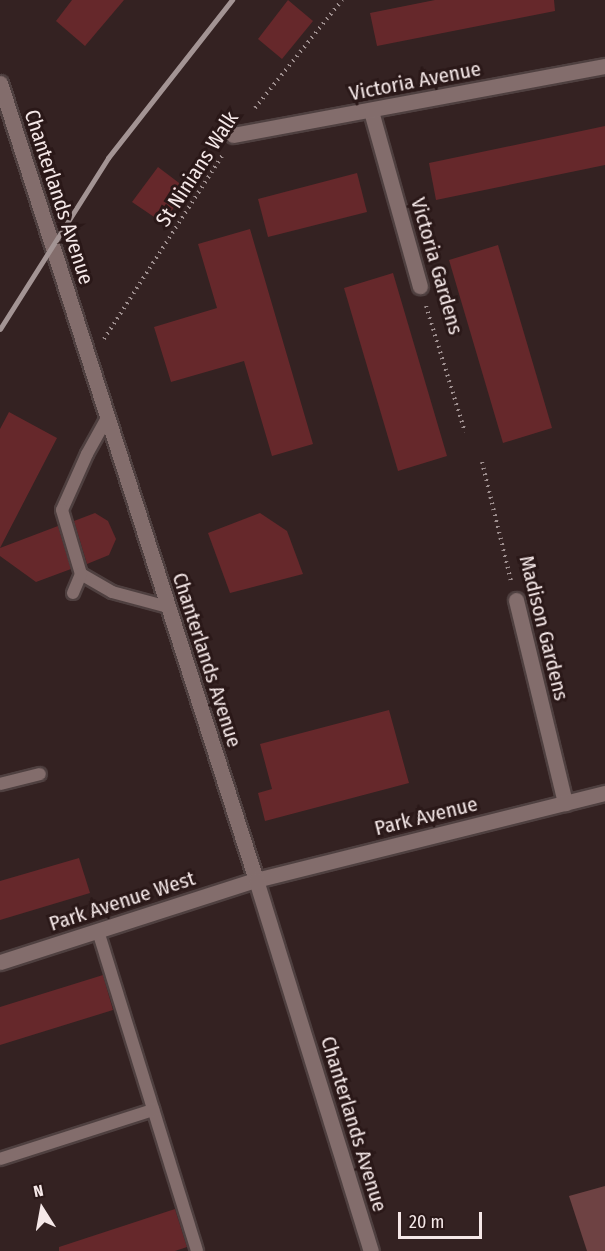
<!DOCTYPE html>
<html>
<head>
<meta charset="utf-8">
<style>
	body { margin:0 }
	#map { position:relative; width:605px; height:1251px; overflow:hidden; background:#342222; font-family:"Fira Sans Condensed",sans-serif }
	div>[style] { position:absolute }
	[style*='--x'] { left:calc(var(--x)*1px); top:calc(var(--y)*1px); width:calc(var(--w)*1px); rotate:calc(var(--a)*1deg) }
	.green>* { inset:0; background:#6e4243 }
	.building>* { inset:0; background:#66282b }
	.path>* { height:4px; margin-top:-2px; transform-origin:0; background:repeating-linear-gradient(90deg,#9e8f8f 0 1.5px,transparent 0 6px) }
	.roads { filter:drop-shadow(2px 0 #4f4040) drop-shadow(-2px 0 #4f4040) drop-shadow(0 2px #4f4040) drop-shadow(0 -2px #4f4040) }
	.service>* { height:12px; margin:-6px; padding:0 6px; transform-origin:6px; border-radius:6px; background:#836d6c }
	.minor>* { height:15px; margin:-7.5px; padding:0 7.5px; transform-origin:7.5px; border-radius:7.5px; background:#836d6c }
	.tertiary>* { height:15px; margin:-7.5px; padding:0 7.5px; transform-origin:7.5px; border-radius:7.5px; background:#836d6c }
	.rail>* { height:4.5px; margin:-2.25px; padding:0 2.25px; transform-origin:2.25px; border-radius:2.25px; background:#a39494 }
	span { translate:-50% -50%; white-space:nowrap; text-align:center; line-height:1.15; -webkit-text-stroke:6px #2a1818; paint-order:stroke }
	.street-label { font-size:21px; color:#f5e8e8 }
	.north { position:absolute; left:12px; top:1179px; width:60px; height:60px; -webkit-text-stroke:4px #2a1818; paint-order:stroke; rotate:349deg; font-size:16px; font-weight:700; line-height:24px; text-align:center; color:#f5e8e8 }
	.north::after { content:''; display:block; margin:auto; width:21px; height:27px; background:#f5e8e8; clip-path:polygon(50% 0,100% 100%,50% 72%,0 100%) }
	.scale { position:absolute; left:398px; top:1212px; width:84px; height:27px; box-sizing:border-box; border:3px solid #f5e8e8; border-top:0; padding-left:8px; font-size:18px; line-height:21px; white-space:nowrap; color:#f5e8e8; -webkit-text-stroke:4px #2a1818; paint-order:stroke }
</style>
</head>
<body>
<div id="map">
	<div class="green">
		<i style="clip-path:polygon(605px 1186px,605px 1251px,587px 1251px,569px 1196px)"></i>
	</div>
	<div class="building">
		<i style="clip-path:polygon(72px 0,124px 0,85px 46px,56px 21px)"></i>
		<i style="clip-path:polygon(288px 0,313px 21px,282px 59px,258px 39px)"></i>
		<i style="clip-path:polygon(435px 0,554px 0,555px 11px,377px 46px,370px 13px)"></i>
		<i style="clip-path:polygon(605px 126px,605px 165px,436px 200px,429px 163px)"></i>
		<i style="clip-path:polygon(158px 167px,187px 189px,163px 223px,132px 202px)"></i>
		<i style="clip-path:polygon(357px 173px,367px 212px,268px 237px,258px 199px)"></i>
		<i style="clip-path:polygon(250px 229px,313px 444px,272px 456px,244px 361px,171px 382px,154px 327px,217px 308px,198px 244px)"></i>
		<i style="clip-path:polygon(498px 245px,552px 428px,503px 443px,449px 260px)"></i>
		<i style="clip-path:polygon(393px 273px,447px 456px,398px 471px,344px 288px)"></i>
		<i style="clip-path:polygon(9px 412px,57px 438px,0 548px,58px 526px,71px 569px,36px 582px,0 556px,0 429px)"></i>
		<i style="clip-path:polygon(95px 513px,108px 521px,116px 539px,109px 555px,87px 564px,74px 521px)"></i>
		<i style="clip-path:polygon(260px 513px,287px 531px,303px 574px,230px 593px,208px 533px)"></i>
		<i style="clip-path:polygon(389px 710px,409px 783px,265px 821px,258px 793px,272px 789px,260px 744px)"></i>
		<i style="clip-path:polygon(79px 858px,90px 893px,0 920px,0 881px)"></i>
		<i style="clip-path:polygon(103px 975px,113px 1010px,0 1045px,0 1007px)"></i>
		<i style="clip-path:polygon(175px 1209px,187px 1247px,175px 1251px,59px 1251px,59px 1247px)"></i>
	</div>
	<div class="path">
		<i style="--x:255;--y:108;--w:139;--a:-51.1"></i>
		<i style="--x:426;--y:306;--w:132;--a:72.8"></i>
		<i style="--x:104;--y:339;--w:220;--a:-57.2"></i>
		<i style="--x:482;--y:462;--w:122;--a:76.3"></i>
	</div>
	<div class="roads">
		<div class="service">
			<i style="--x:107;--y:418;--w:41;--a:119.1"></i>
			<i style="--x:87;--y:454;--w:61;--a:114.1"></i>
			<i style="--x:62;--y:510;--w:67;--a:73.5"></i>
			<i style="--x:81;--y:574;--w:36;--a:30"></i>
			<i style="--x:112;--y:592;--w:58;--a:15"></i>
			<i style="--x:73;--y:593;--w:21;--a:-67"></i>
			<i style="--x:0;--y:784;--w:41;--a:-14"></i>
			<i style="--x:98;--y:931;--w:335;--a:72.8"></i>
			<i style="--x:0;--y:1159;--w:161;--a:-17.8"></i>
		</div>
		<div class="minor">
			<i style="--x:371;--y:111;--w:182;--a:74.4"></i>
			<i style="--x:233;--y:135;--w:378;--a:-10.5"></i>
			<i style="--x:516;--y:600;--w:209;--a:76.4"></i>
			<i style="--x:0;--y:962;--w:269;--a:-17.8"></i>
			<i style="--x:256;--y:880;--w:360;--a:-14"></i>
		</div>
		<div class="tertiary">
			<i style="--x:0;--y:83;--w:837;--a:72.19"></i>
			<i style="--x:256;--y:880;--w:388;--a:72.8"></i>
		</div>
	</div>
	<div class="rail">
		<i style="--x:0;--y:329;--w:202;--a:-57.7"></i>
		<i style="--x:108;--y:158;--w:201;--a:-51.9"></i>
	</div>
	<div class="street-label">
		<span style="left:415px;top:81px;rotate:-11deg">Victoria Avenue</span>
		<span style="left:197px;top:169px;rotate:-57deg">St Ninians Walk</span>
		<span style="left:59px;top:197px;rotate:72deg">Chanterlands Avenue</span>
		<span style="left:437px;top:266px;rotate:74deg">Victoria Gardens</span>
		<span style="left:544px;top:628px;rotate:76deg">Madison Gardens</span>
		<span style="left:207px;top:660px;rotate:72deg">Chanterlands Avenue</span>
		<span style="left:426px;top:816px;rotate:-14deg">Park Avenue</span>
		<span style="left:122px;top:901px;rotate:-18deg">Park Avenue West</span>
		<span style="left:354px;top:1124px;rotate:73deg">Chanterlands Avenue</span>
	</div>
	<div class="north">N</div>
	<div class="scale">20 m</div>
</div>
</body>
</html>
